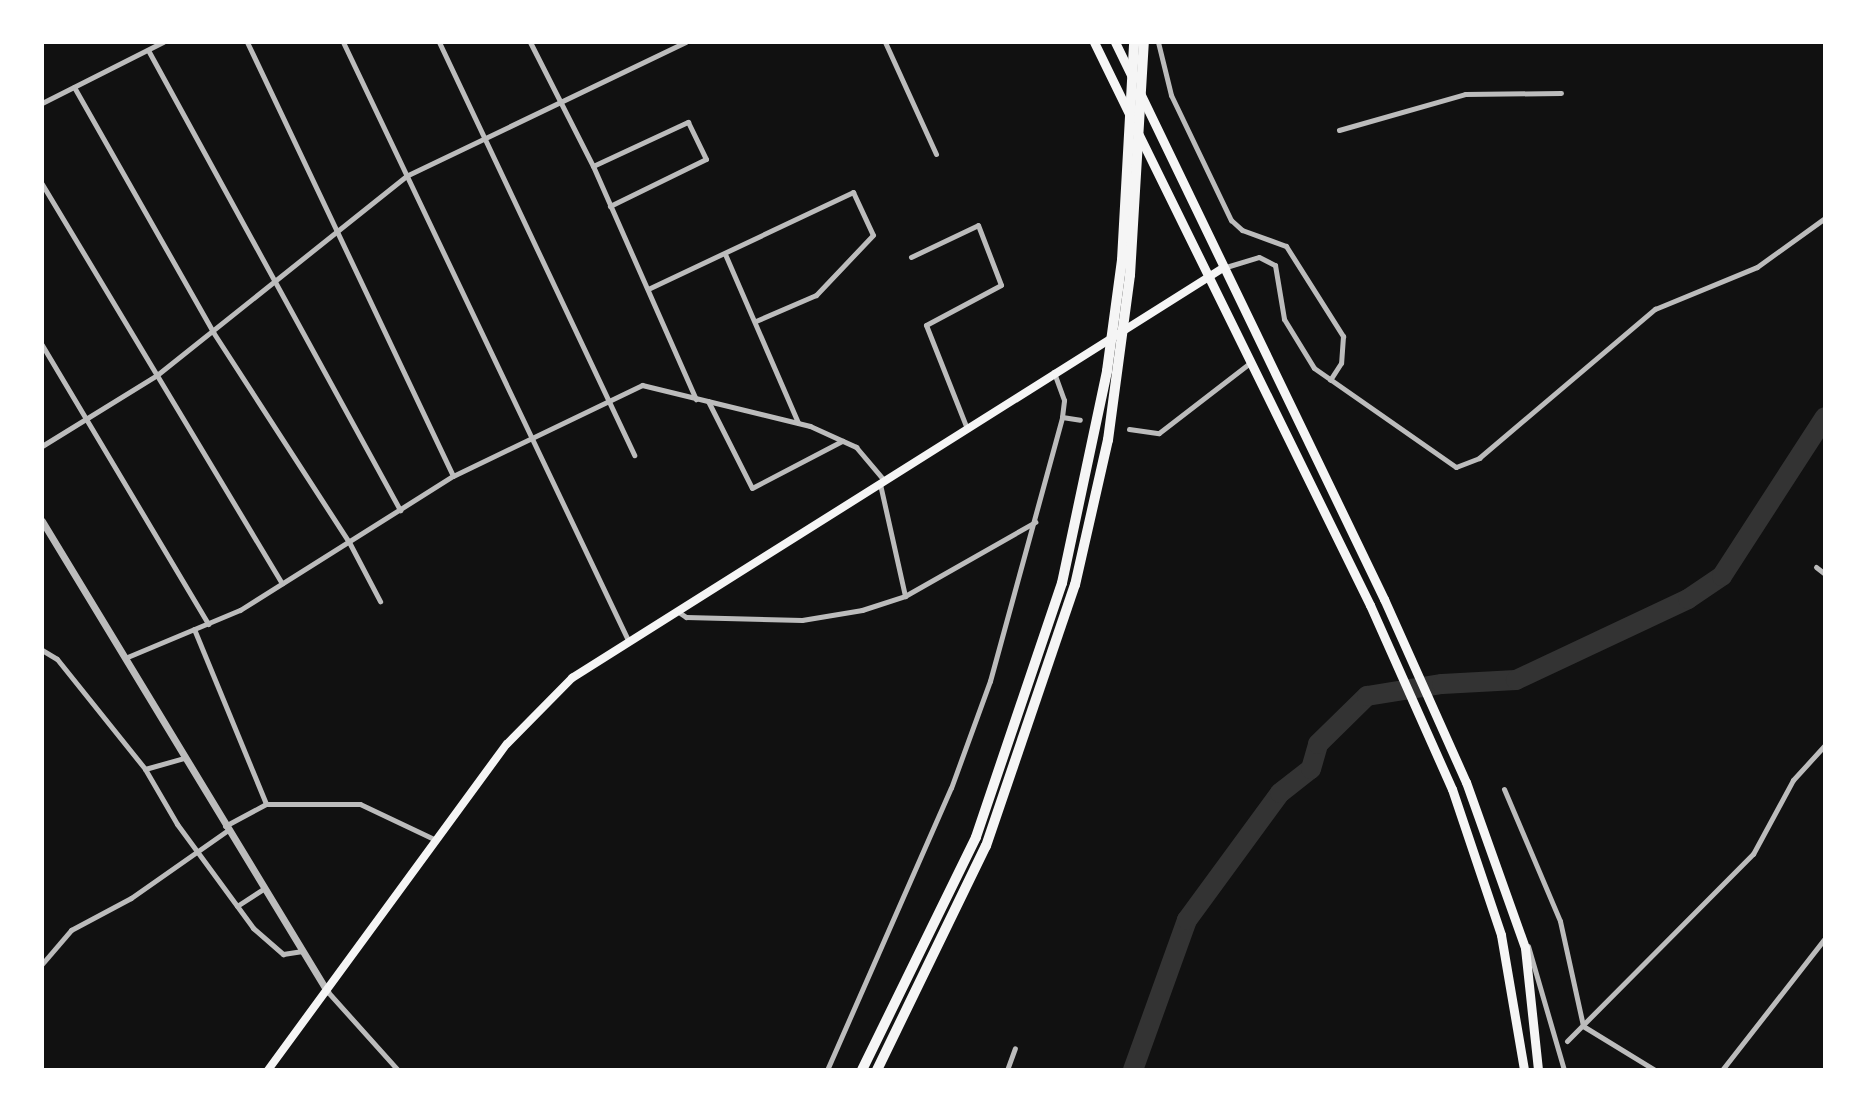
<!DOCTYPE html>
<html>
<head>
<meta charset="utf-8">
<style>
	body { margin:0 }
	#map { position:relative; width:1867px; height:1112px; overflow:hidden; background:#111; font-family:"Fira Sans Condensed",sans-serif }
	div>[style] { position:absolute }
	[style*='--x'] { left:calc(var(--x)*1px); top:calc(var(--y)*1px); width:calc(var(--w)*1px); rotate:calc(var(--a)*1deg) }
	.river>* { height:20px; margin:-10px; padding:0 10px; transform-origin:10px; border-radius:10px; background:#333 }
	.minor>* { height:5px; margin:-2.5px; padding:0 2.5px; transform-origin:2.5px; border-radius:2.5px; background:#bcbcbc }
	.tertiary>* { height:7px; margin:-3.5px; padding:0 3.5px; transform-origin:3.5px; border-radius:3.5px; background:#bcbcbc }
	.secondary>* { height:8px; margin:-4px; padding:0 4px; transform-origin:4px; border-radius:4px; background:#f5f5f5 }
	.trunk>* { height:9px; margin:-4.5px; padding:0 4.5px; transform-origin:4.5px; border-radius:4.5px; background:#f5f5f5 }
	.motorway>* { height:10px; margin:-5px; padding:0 5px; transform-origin:5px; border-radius:5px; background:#f5f5f5 }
	span { translate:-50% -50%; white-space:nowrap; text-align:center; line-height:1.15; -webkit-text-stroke:8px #fff; paint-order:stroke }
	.frame { position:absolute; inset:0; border:44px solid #fff; pointer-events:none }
</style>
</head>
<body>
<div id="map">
	<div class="river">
		<i style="--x:1133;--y:1070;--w:159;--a:-70.2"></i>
		<i style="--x:1187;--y:920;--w:157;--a:-53.8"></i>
		<i style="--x:1280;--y:793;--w:39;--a:-38"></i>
		<i style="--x:1311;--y:769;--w:26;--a:-74"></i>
		<i style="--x:1318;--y:744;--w:69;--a:-44.4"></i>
		<i style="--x:1367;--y:696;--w:76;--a:-9.1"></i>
		<i style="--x:1442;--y:684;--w:74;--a:-3.1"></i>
		<i style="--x:1516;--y:680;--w:190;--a:-25.2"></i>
		<i style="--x:1688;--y:599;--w:41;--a:-34.1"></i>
		<i style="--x:1722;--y:576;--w:189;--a:-57.1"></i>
	</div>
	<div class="minor">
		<i style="--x:247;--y:42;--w:480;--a:64.6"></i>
		<i style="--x:343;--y:42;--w:662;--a:64.52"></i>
		<i style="--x:439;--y:42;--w:457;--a:64.7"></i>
		<i style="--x:530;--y:42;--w:139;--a:63.1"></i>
		<i style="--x:593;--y:166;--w:255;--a:66.2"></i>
		<i style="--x:885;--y:42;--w:123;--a:65.5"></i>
		<i style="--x:1158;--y:42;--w:55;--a:76.2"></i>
		<i style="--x:1171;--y:95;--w:139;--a:64.4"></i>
		<i style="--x:1231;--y:220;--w:15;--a:42"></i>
		<i style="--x:1242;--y:230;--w:47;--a:20"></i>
		<i style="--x:1286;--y:246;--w:107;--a:57.7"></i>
		<i style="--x:1343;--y:336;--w:27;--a:94"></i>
		<i style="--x:1341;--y:363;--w:20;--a:123"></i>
		<i style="--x:148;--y:50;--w:525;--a:61.28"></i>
		<i style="--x:74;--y:87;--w:282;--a:60.4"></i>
		<i style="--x:213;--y:332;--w:250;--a:57.1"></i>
		<i style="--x:349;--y:542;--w:67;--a:62.3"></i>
		<i style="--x:42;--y:103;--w:136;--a:-26.8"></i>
		<i style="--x:1339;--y:130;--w:131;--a:-15.9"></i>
		<i style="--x:1465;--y:94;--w:96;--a:-0.6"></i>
		<i style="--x:593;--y:166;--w:105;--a:-24.9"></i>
		<i style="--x:688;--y:122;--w:41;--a:64.1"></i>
		<i style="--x:706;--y:159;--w:107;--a:153.9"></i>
		<i style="--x:42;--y:184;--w:466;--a:59"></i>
		<i style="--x:725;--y:254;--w:184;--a:66.6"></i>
		<i style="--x:911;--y:257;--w:74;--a:-25.5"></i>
		<i style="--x:978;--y:225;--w:64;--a:69"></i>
		<i style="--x:1001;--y:285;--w:85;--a:151.9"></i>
		<i style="--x:926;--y:325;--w:109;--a:68.4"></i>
		<i style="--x:1226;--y:267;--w:34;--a:-17"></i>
		<i style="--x:1259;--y:257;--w:18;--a:27"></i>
		<i style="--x:1275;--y:265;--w:55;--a:80.5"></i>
		<i style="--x:1284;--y:319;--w:57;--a:58.5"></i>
		<i style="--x:1314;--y:368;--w:173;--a:34.9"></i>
		<i style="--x:1456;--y:467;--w:25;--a:-21"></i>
		<i style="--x:1479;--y:458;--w:231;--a:-40.3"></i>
		<i style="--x:1655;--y:309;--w:110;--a:-22.4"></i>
		<i style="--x:1757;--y:267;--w:84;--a:-35.8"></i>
		<i style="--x:648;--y:289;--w:227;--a:-25.3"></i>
		<i style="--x:853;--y:192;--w:47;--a:65.1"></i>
		<i style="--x:873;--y:235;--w:83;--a:133.5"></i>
		<i style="--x:816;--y:295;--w:65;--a:156.6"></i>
		<i style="--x:42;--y:345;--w:325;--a:59.2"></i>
		<i style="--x:708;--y:401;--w:97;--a:63.2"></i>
		<i style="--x:752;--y:488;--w:102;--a:-27.6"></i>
		<i style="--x:1062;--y:417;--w:18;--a:9"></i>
		<i style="--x:1129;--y:429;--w:30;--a:8"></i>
		<i style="--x:1159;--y:433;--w:115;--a:-37.6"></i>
		<i style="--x:42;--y:446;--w:135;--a:-31.7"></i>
		<i style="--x:157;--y:375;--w:319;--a:-38.6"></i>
		<i style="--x:406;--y:176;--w:310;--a:-25.6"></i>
		<i style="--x:880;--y:484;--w:115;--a:77.4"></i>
		<i style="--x:1816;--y:567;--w:11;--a:38"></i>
		<i style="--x:677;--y:611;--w:11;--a:34"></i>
		<i style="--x:686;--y:617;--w:116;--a:1.5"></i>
		<i style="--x:802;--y:620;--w:61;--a:-9.5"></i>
		<i style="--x:862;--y:610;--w:45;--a:-18"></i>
		<i style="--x:905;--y:596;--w:150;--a:-29.6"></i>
		<i style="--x:194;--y:629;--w:189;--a:67.6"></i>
		<i style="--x:42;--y:650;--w:17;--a:31"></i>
		<i style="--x:57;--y:659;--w:141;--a:51.3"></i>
		<i style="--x:145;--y:769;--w:64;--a:59.8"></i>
		<i style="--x:177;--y:824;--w:129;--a:53.8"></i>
		<i style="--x:253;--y:928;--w:40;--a:41"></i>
		<i style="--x:283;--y:954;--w:18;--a:-9"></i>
		<i style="--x:125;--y:658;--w:125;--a:-22.7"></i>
		<i style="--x:240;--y:610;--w:252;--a:-32.2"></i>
		<i style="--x:453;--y:476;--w:210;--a:-25.7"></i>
		<i style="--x:642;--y:385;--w:173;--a:13.7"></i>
		<i style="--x:810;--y:426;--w:51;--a:24.5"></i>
		<i style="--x:856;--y:447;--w:42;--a:49.8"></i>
		<i style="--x:145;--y:769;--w:41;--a:-15.8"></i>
		<i style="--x:1504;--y:789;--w:143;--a:67"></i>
		<i style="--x:1560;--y:921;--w:107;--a:77.6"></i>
		<i style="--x:1583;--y:1026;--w:84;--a:31.4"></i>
		<i style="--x:225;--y:826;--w:47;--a:-28.2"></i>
		<i style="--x:266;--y:804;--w:94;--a:0"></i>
		<i style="--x:360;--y:804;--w:84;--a:25.3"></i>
		<i style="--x:237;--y:906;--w:31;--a:-33"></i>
		<i style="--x:1528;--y:946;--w:129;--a:73.8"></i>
		<i style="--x:42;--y:964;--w:45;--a:-49.5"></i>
		<i style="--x:71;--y:930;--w:68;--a:-28.1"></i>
		<i style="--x:131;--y:898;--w:118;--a:-35"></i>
		<i style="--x:327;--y:991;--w:106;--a:48.1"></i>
		<i style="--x:1567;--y:1041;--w:264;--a:-45.2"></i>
		<i style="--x:1753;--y:854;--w:84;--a:-61.6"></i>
		<i style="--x:1793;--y:780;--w:47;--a:-47.6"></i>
		<i style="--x:827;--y:1070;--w:308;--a:-66.3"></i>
		<i style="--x:951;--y:788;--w:114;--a:-70"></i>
		<i style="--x:990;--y:681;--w:274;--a:-74.7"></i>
		<i style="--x:1062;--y:417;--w:17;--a:-83"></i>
		<i style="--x:1064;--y:400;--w:30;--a:-110"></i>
		<i style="--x:1007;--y:1070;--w:23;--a:-70"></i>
		<i style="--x:1722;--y:1070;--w:167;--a:-52"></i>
	</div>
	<div class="tertiary">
		<i style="--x:42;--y:521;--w:550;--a:58.77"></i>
	</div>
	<div class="secondary">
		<i style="--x:268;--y:1070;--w:404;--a:-53.8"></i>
		<i style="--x:507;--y:744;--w:93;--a:-45.4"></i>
		<i style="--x:572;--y:678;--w:769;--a:-32.2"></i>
	</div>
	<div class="trunk">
		<i style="--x:1094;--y:42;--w:85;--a:64"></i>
		<i style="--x:1115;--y:42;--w:41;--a:64.1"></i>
		<i style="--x:1141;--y:95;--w:560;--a:64.26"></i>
		<i style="--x:1384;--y:599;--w:201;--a:65.9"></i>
		<i style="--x:1466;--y:782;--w:176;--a:70.4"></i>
		<i style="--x:1525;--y:948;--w:123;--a:83.9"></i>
		<i style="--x:1139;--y:135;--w:524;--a:63.83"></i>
		<i style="--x:1370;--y:605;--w:201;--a:66"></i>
		<i style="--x:1452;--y:789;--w:154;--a:71.4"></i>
		<i style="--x:1501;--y:935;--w:137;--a:80.3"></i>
	</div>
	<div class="motorway">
		<i style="--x:862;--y:1070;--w:259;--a:-63.9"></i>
		<i style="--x:976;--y:837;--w:268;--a:-71.3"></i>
		<i style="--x:1062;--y:583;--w:217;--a:-78"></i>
		<i style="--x:1107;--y:371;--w:112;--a:-82.3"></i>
		<i style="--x:1122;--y:260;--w:218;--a:-86.8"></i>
		<i style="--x:877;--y:1070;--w:249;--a:-64.1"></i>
		<i style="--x:986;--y:846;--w:276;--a:-71.2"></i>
		<i style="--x:1075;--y:585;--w:149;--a:-77.2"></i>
		<i style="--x:1108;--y:440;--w:166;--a:-82.4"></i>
		<i style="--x:1130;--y:275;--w:233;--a:-86.6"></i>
	</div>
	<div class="frame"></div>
</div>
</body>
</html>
